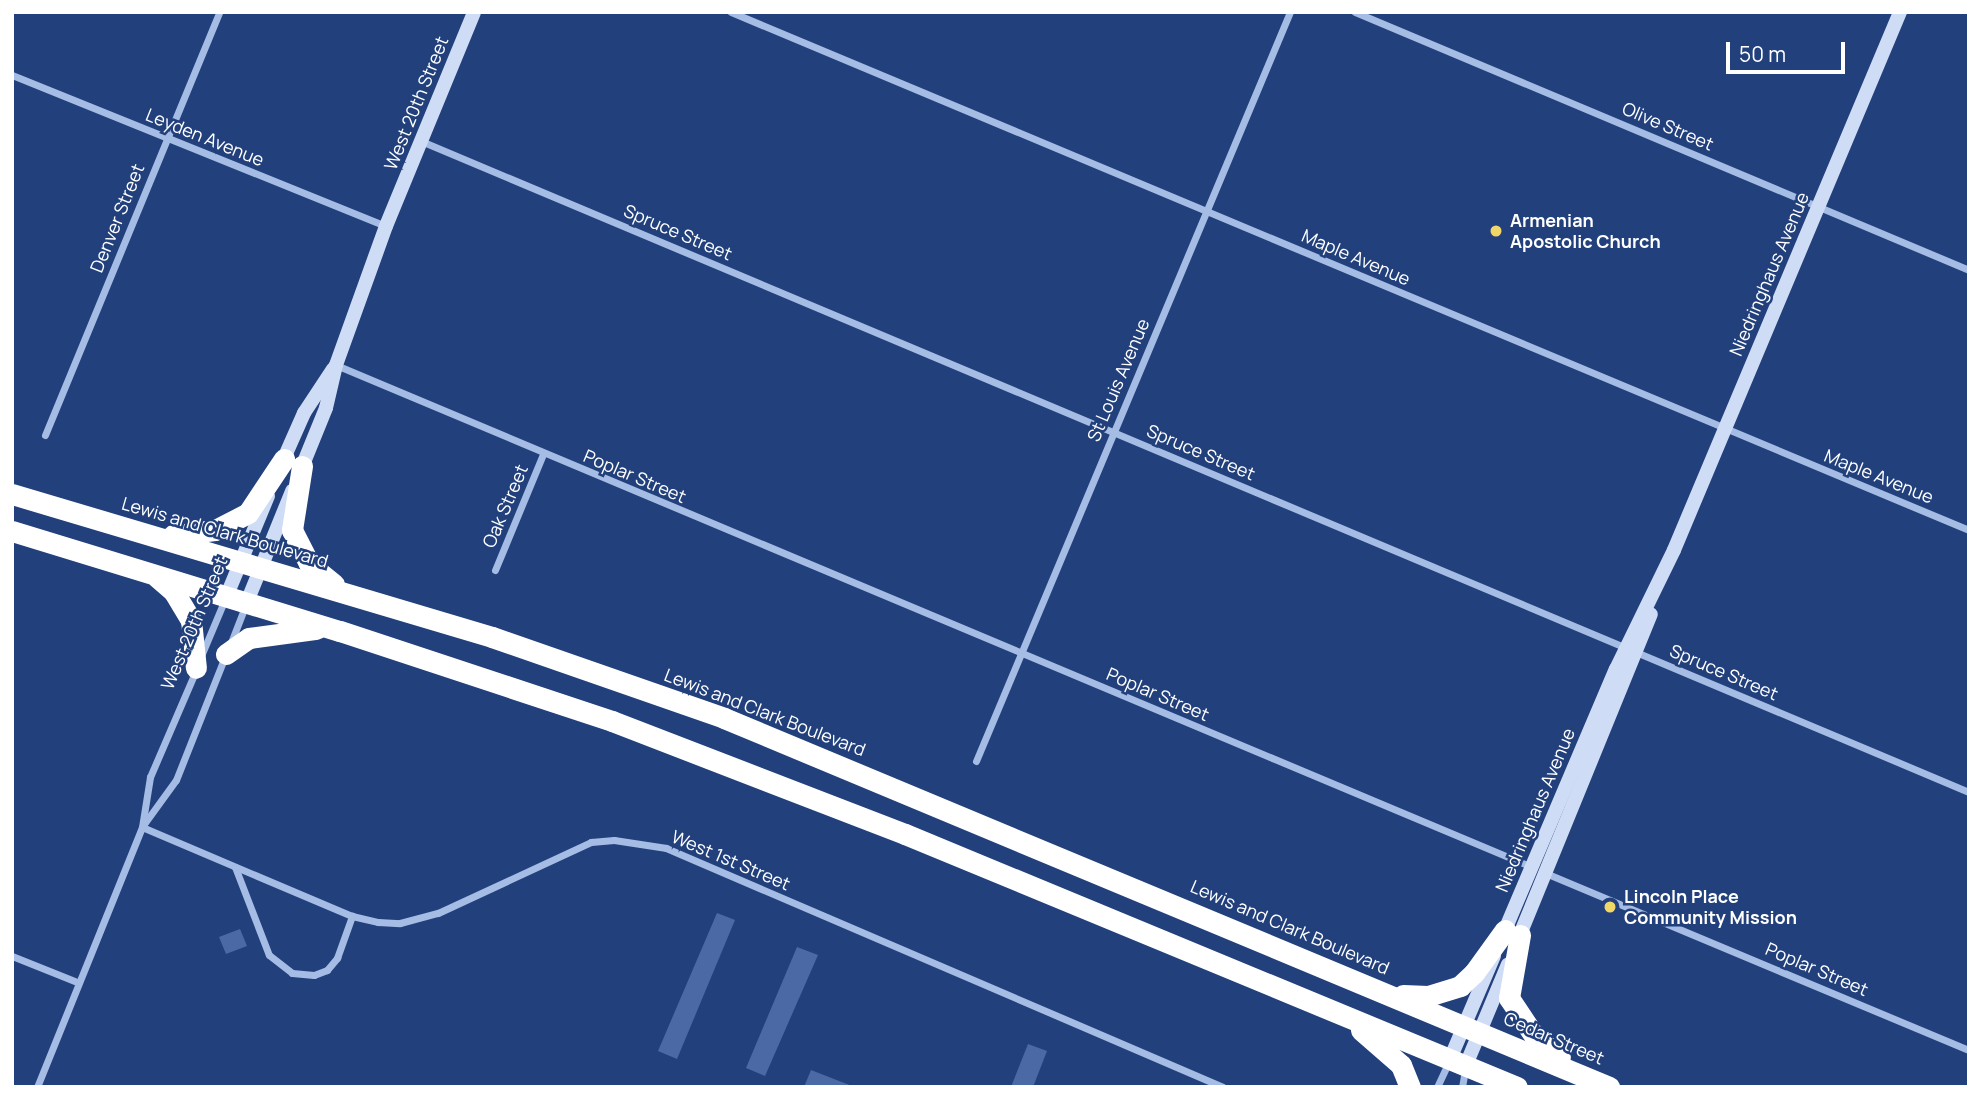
<!DOCTYPE html>
<html>
<head>
<meta charset="utf-8">
<style>
	body { margin:0 }
	#map { position:relative; width:1981px; height:1099px; overflow:hidden; background:#22407c; font-family:Manrope,sans-serif }
	div>[style] { position:absolute }
	[style*='--x'] { left:calc(var(--x)*1px); top:calc(var(--y)*1px); width:calc(var(--w)*1px); rotate:calc(var(--a)*1deg) }
	.building>* { inset:0; background:#4b6aa5 }
	.street>* { height:7px; margin:-3.5px; padding:0 3.5px; transform-origin:3.5px; border-radius:3.5px; background:#a5bce5 }
	.secondary>* { height:14px; margin:-7px; padding:0 7px; transform-origin:7px; border-radius:7px; background:#cfdcf5 }
	.highway>* { height:21px; margin:-10.5px; padding:0 10.5px; transform-origin:10.5px; border-radius:10.5px; background:#fff }
	.dots>* { width:19px; height:19px; translate:-50% -50%; box-sizing:border-box; border:4px solid #22407c; border-radius:50% }
	span { translate:-50% -50%; white-space:nowrap; text-align:center; line-height:1.15; -webkit-text-stroke:5px #22407c; paint-order:stroke }
	.street-label { font-size:18px; color:#fff }
	.poi-label { font-size:18px; color:#fff; font-weight:700 }
	.left { translate:0 -50%; text-align:left }
	.frame { position:absolute; inset:0; border:14px solid #fff; pointer-events:none }
	.scale { position:absolute; left:1726px; top:42px; width:119px; height:32px; box-sizing:border-box; border:4px solid #fff; border-top:0; padding-left:9px; font-size:21px; line-height:24px; white-space:nowrap; color:#fff; -webkit-text-stroke:5px #22407c; paint-order:stroke }
</style>
</head>
<body>
<div id="map">
	<div class="building">
		<i style="clip-path:polygon(717px 913px,735px 920px,677px 1059px,658px 1051px)"></i>
		<i style="clip-path:polygon(240px 929px,247px 946px,226px 954px,219px 937px)"></i>
		<i style="clip-path:polygon(797px 947px,818px 955px,765px 1076px,746px 1068px)"></i>
		<i style="clip-path:polygon(1028px 1044px,1047px 1051px,1033px 1087px,1011px 1087px)"></i>
		<i style="clip-path:polygon(811px 1070px,852px 1086px,852px 1087px,804px 1087px)"></i>
	</div>
	<div class="street">
		<i style="--x:731;--y:12;--w:1342;--a:22.71"></i>
		<i style="--x:1355;--y:12;--w:666;--a:22.79"></i>
		<i style="--x:12;--y:75;--w:403;--a:22"></i>
		<i style="--x:421;--y:141;--w:1679;--a:22.81"></i>
		<i style="--x:336;--y:365;--w:1297;--a:22.77"></i>
		<i style="--x:45;--y:435;--w:457;--a:-67.6"></i>
		<i style="--x:495;--y:570;--w:126;--a:-67.5"></i>
		<i style="--x:230;--y:645;--w:44;--a:-68.7"></i>
		<i style="--x:201;--y:656;--w:62;--a:-67.2"></i>
		<i style="--x:976;--y:761;--w:812;--a:-67.26"></i>
		<i style="--x:144;--y:824;--w:54;--a:-54"></i>
		<i style="--x:176;--y:780;--w:133;--a:-68.4"></i>
		<i style="--x:142;--y:827;--w:228;--a:23"></i>
		<i style="--x:352;--y:916;--w:27;--a:13"></i>
		<i style="--x:378;--y:922;--w:22;--a:3"></i>
		<i style="--x:400;--y:923;--w:39;--a:-15"></i>
		<i style="--x:438;--y:913;--w:169;--a:-24.9"></i>
		<i style="--x:591;--y:842;--w:23;--a:-5"></i>
		<i style="--x:614;--y:840;--w:53;--a:8.7"></i>
		<i style="--x:666;--y:848;--w:606;--a:23.22"></i>
		<i style="--x:235;--y:867;--w:94;--a:68.9"></i>
		<i style="--x:269;--y:955;--w:29;--a:38"></i>
		<i style="--x:292;--y:973;--w:22;--a:5"></i>
		<i style="--x:314;--y:975;--w:14;--a:-21"></i>
		<i style="--x:327;--y:970;--w:16;--a:-50"></i>
		<i style="--x:337;--y:958;--w:45;--a:-70.3"></i>
		<i style="--x:1543;--y:872;--w:462;--a:22.7"></i>
		<i style="--x:12;--y:956;--w:70;--a:21.8"></i>
		<i style="--x:37;--y:1087;--w:280;--a:-68"></i>
		<i style="--x:142;--y:827;--w:51;--a:-80.9"></i>
		<i style="--x:150;--y:777;--w:116;--a:-66.7"></i>
		<i style="--x:1437;--y:1087;--w:26;--a:-65"></i>
		<i style="--x:1462;--y:1087;--w:17;--a:-80"></i>
	</div>
	<div class="secondary">
		<i style="--x:281;--y:465;--w:57;--a:-66.1"></i>
		<i style="--x:304;--y:413;--w:53;--a:-56.6"></i>
		<i style="--x:300;--y:472;--w:69;--a:-67.9"></i>
		<i style="--x:326;--y:408;--w:44;--a:-76.9"></i>
		<i style="--x:336;--y:365;--w:148;--a:-70.2"></i>
		<i style="--x:386;--y:226;--w:231;--a:-67.6"></i>
		<i style="--x:227;--y:595;--w:107;--a:-67.5"></i>
		<i style="--x:247;--y:602;--w:120;--a:-67.9"></i>
		<i style="--x:1502;--y:937;--w:291;--a:-67"></i>
		<i style="--x:1616;--y:669;--w:132;--a:-64"></i>
		<i style="--x:1674;--y:550;--w:584;--a:-67.21"></i>
		<i style="--x:1517;--y:942;--w:354;--a:-67.8"></i>
		<i style="--x:1450;--y:1059;--w:112;--a:-66.9"></i>
		<i style="--x:1466;--y:1065;--w:109;--a:-67.4"></i>
	</div>
	<div class="highway">
		<i style="--x:302;--y:466;--w:65;--a:98.9"></i>
		<i style="--x:292;--y:530;--w:38;--a:63"></i>
		<i style="--x:309;--y:564;--w:32;--a:39"></i>
		<i style="--x:12;--y:494;--w:501;--a:16.59"></i>
		<i style="--x:492;--y:637;--w:246;--a:19.2"></i>
		<i style="--x:724;--y:718;--w:959;--a:22.63"></i>
		<i style="--x:12;--y:531;--w:343;--a:17"></i>
		<i style="--x:340;--y:631;--w:287;--a:18.3"></i>
		<i style="--x:612;--y:721;--w:314;--a:21.1"></i>
		<i style="--x:905;--y:834;--w:662;--a:22.46"></i>
		<i style="--x:173;--y:535;--w:42;--a:-6.8"></i>
		<i style="--x:215;--y:530;--w:37;--a:-27"></i>
		<i style="--x:248;--y:513;--w:65;--a:-56.3"></i>
		<i style="--x:157;--y:577;--w:23;--a:41"></i>
		<i style="--x:174;--y:592;--w:33;--a:59"></i>
		<i style="--x:191;--y:620;--w:48;--a:84.1"></i>
		<i style="--x:226;--y:654;--w:28;--a:-35"></i>
		<i style="--x:249;--y:638;--w:68;--a:-7.7"></i>
		<i style="--x:1520;--y:935;--w:64;--a:99.9"></i>
		<i style="--x:1509;--y:998;--w:47;--a:56.3"></i>
		<i style="--x:1535;--y:1037;--w:32;--a:39"></i>
		<i style="--x:1403;--y:995;--w:25;--a:2"></i>
		<i style="--x:1428;--y:996;--w:34;--a:-17"></i>
		<i style="--x:1460;--y:986;--w:19;--a:-43"></i>
		<i style="--x:1474;--y:973;--w:53;--a:-54.2"></i>
		<i style="--x:1361;--y:1030;--w:53;--a:41.2"></i>
		<i style="--x:1401;--y:1065;--w:24;--a:68"></i>
	</div>
	<div class="dots">
		<i style="left:1496px;top:231px;background:#f1d768"></i>
		<i style="left:1610px;top:907px;background:#f1d768"></i>
	</div>
	<div class="street-label">
		<span style="left:416px;top:103px;rotate:-68deg">West 20th Street</span>
		<span style="left:1668px;top:126px;rotate:23deg">Olive Street</span>
		<span style="left:205px;top:137px;rotate:22deg">Leyden Avenue</span>
		<span style="left:117px;top:218px;rotate:-68deg">Denver Street</span>
		<span style="left:678px;top:232px;rotate:23deg">Spruce Street</span>
		<span style="left:1356px;top:257px;rotate:23deg">Maple Avenue</span>
		<span style="left:1769px;top:274px;rotate:-67deg">Niedringhaus Avenue</span>
		<span style="left:1118px;top:380px;rotate:-67deg">St Louis Avenue</span>
		<span style="left:1201px;top:452px;rotate:23deg">Spruce Street</span>
		<span style="left:635px;top:476px;rotate:23deg">Poplar Street</span>
		<span style="left:1879px;top:476px;rotate:22deg">Maple Avenue</span>
		<span style="left:505px;top:506px;rotate:-67deg">Oak Street</span>
		<span style="left:225px;top:532px;rotate:16deg">Lewis and Clark Boulevard</span>
		<span style="left:194px;top:623px;rotate:-67deg">West 20th Street</span>
		<span style="left:1724px;top:672px;rotate:23deg">Spruce Street</span>
		<span style="left:1158px;top:694px;rotate:23deg">Poplar Street</span>
		<span style="left:765px;top:712px;rotate:21deg">Lewis and Clark Boulevard</span>
		<span style="left:1535px;top:810px;rotate:-67deg">Niedringhaus Avenue</span>
		<span style="left:731px;top:860px;rotate:23deg">West 1st Street</span>
		<span style="left:1290px;top:927px;rotate:23deg">Lewis and Clark Boulevard</span>
		<span style="left:1817px;top:969px;rotate:23deg">Poplar Street</span>
		<span style="left:1554px;top:1038px;rotate:23deg">Cedar Street</span>
	</div>
	<div class="poi-label">
		<span class="left" style="left:1510px;top:231px">Armenian<br>Apostolic Church</span>
		<span class="left" style="left:1624px;top:907px">Lincoln Place<br>Community Mission</span>
	</div>
	<div class="frame"></div>
	<div class="scale">50 m</div>
</div>
</body>
</html>
